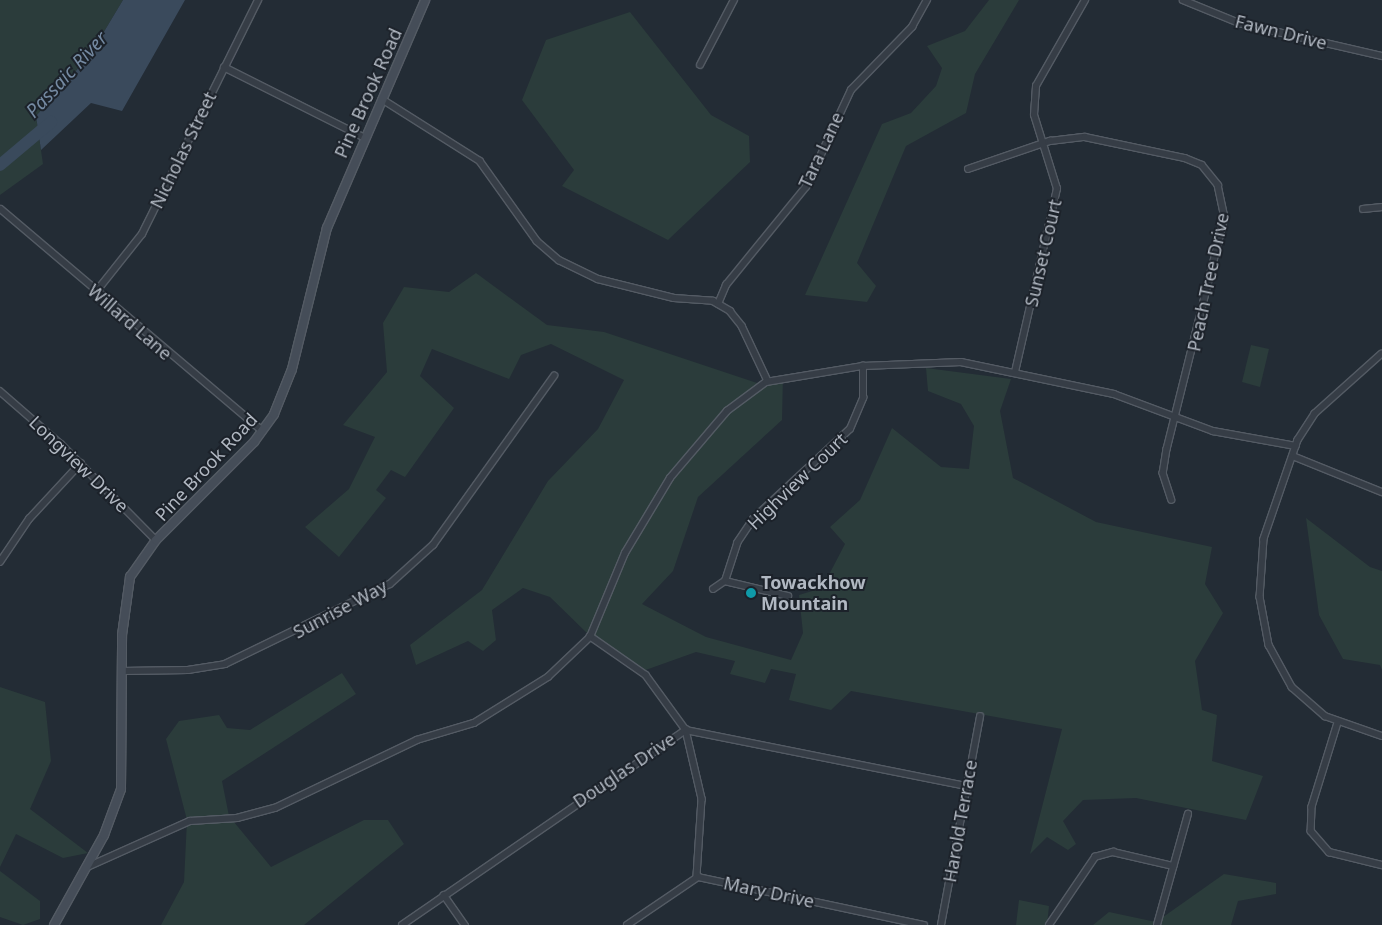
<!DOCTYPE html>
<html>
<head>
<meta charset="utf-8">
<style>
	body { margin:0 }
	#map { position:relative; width:1382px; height:925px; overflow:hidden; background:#232c35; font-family:"Noto Sans",sans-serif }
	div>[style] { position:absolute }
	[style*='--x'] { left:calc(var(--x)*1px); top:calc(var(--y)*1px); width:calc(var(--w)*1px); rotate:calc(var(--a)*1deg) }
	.green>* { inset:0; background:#2b3c3b }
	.water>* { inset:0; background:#3a4a5c }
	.river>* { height:12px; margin:-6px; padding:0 6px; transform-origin:6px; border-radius:6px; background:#3a4a5c }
	.roads { filter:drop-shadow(1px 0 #545b64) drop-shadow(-1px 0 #545b64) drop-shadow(0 1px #545b64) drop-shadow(0 -1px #545b64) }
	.street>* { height:5.5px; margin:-2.75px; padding:0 2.75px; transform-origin:2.75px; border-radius:2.75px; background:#363d46 }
	.secondary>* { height:8px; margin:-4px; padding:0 4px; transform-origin:4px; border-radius:4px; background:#454d58 }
	.dots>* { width:14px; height:14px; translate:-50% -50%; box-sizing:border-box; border:2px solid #1c222a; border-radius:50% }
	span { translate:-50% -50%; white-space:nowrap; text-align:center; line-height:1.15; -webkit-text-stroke:4px #1c222a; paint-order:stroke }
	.street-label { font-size:18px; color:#b1b8c2 }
	.poi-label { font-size:18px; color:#b1b8c2; font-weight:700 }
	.left { translate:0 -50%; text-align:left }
	.water-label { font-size:19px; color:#758aa2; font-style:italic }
</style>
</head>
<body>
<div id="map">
	<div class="green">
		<i style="clip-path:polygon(0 0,123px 0,90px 55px,36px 116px,43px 164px,0 195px)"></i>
		<i style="clip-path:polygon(989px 0,1019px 0,975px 74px,966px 113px,906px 146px,857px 263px,876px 286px,867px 302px,805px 295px,882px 124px,911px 113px,936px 86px,942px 68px,927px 46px,965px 31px)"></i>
		<i style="clip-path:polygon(630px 12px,711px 115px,749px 136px,750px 162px,668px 240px,562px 186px,574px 170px,522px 100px,546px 40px)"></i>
		<i style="clip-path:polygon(476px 273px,547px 325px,604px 332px,757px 383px,783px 376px,782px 420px,698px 497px,673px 571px,642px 604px,706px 637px,791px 660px,803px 633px,799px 595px,822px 588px,845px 544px,830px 527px,860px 500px,892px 428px,941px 467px,969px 469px,974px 426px,961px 404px,928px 391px,926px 368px,1011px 379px,1000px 411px,1013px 478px,1096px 522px,1212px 547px,1205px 584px,1223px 613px,1195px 661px,1202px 710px,1217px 715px,1212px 761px,1263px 776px,1246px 820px,1136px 798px,1083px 800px,1063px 821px,1076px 844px,1068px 850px,1047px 837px,1030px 854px,1062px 729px,851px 691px,831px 710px,789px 700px,796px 674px,771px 669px,765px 683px,730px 674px,735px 661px,696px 652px,640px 672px,590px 636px,550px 597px,523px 588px,492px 610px,496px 640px,483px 651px,468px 641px,416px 665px,410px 645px,482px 590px,548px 481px,598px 429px,624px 380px,551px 344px,521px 355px,509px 379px,432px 349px,420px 376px,454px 408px,405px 477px,391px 470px,376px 490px,386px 498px,339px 557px,305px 527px,349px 489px,375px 437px,343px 425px,387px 372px,383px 323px,404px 287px,449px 292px)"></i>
		<i style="clip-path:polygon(1251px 345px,1269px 349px,1260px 387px,1242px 382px)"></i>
		<i style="clip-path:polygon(1306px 518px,1370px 567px,1382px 571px,1382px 670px,1380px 665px,1343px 659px,1319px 615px)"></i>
		<i style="clip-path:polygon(342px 673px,356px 694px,222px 781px,229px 816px,271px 867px,364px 820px,388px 820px,404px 844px,304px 925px,161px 925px,184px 882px,187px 820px,166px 739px,179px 721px,219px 715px,227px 728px,250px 730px)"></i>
		<i style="clip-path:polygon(0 687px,45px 702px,51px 761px,30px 809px,88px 853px,63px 858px,16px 834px,0 867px)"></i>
		<i style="clip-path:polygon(0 871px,40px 901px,40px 919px,23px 925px,0 917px)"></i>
		<i style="clip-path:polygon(1224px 874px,1276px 883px,1276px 894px,1238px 901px,1231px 925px,1093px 925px,1109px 912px,1156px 922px)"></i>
		<i style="clip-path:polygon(1019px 900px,1049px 906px,1047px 925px,1016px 925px)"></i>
	</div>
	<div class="water">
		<i style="clip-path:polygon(123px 0,185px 0,122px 111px,91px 103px,41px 150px,36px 116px,90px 55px)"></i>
	</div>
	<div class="river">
		<i style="--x:0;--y:165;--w:67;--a:-40.1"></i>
	</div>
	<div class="roads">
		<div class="street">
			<i style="--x:1183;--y:0;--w:61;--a:22.3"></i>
			<i style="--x:1239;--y:23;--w:147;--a:13"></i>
			<i style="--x:700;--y:65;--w:73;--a:-62.4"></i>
			<i style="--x:224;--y:67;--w:158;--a:26.7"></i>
			<i style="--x:382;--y:99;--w:116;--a:32.3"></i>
			<i style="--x:480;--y:161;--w:98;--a:54.5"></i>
			<i style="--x:537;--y:241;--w:29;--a:41"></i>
			<i style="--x:559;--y:260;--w:43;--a:26"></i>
			<i style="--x:598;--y:279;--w:78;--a:14"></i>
			<i style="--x:674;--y:298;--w:39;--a:4"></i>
			<i style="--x:713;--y:301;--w:20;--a:30"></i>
			<i style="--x:730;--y:311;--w:19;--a:51"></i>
			<i style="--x:742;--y:326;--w:61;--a:64.7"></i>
			<i style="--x:968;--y:169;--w:87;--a:-18.9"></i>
			<i style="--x:1050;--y:141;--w:35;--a:-7"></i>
			<i style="--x:1085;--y:137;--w:102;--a:11.9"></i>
			<i style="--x:1185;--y:158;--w:18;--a:22"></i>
			<i style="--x:1202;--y:165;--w:26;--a:51"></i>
			<i style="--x:1218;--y:185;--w:33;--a:78"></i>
			<i style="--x:1225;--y:217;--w:239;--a:104"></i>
			<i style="--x:1167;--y:449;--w:24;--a:99"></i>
			<i style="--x:1163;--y:473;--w:28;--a:72"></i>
			<i style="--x:1;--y:209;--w:343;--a:40.3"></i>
			<i style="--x:1363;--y:209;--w:19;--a:-6"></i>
			<i style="--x:96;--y:292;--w:74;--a:-51.6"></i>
			<i style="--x:142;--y:234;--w:261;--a:-63.6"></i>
			<i style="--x:718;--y:304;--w:21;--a:-67"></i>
			<i style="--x:726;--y:285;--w:127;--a:-50.8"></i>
			<i style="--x:806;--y:187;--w:107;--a:-65.1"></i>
			<i style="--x:851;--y:90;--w:88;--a:-45.9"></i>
			<i style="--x:912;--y:27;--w:31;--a:-61"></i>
			<i style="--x:1382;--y:354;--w:90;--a:138.2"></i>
			<i style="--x:1315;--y:414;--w:31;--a:123"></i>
			<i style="--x:1298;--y:440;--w:105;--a:109"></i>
			<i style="--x:1264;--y:539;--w:58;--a:93.9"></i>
			<i style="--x:1260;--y:597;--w:49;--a:79.4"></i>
			<i style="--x:1269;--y:645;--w:48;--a:61.3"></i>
			<i style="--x:1292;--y:687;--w:44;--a:41.3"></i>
			<i style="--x:1325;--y:716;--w:60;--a:19.3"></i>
			<i style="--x:1015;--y:372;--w:188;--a:-77.1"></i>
			<i style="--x:1057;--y:189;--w:77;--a:-107.3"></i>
			<i style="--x:1034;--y:115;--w:29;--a:-86"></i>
			<i style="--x:1036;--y:86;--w:99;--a:-60.3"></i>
			<i style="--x:0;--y:391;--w:81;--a:41"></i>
			<i style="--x:61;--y:444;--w:135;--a:45.3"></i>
			<i style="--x:1293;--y:456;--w:96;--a:22"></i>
			<i style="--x:0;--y:562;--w:52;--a:-56"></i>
			<i style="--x:29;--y:519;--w:76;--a:-47.1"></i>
			<i style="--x:725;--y:581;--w:65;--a:13.4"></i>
			<i style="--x:713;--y:589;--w:14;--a:-34"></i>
			<i style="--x:725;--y:581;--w:40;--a:-72"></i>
			<i style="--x:737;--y:543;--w:29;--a:-56"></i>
			<i style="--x:753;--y:519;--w:132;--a:-42.9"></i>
			<i style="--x:850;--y:429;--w:34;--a:-67"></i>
			<i style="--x:863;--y:398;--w:32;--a:-90"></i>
			<i style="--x:590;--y:636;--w:68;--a:34.9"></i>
			<i style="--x:646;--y:675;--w:68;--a:54"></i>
			<i style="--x:686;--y:730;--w:71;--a:76.9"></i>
			<i style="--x:702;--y:799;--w:78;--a:93.7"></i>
			<i style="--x:122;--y:671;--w:66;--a:-0.9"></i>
			<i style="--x:188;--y:670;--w:37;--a:-9"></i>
			<i style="--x:225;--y:664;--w:183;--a:-25.9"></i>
			<i style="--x:390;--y:584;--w:58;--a:-42.2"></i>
			<i style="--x:433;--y:545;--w:208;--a:-54.4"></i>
			<i style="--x:1338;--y:723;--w:88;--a:107.2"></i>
			<i style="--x:1312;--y:807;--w:24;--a:92"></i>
			<i style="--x:1311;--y:831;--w:28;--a:49"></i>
			<i style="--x:1329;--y:852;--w:55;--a:13.8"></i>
			<i style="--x:85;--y:868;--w:115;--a:-24.1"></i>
			<i style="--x:190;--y:821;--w:47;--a:-3.7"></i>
			<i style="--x:237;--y:818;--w:39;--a:-15"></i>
			<i style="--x:275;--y:808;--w:157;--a:-25.6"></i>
			<i style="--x:417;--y:740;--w:59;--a:-16.6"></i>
			<i style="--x:474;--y:723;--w:87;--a:-31.9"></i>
			<i style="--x:548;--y:677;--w:58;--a:-43.6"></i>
			<i style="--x:590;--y:637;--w:91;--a:-67.4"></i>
			<i style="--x:625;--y:553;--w:87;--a:-59"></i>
			<i style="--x:670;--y:478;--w:88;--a:-49.6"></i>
			<i style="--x:727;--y:411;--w:49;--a:-36.6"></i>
			<i style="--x:766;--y:382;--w:98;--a:-9.4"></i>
			<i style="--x:863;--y:366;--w:98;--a:-2.3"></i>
			<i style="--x:961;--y:362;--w:156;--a:11.8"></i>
			<i style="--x:1114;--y:394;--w:106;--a:20.5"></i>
			<i style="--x:1213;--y:431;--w:84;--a:10.2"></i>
			<i style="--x:444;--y:895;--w:37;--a:55"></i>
			<i style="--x:402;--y:925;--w:345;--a:-34.5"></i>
			<i style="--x:686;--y:730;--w:286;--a:11.3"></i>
			<i style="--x:627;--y:925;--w:86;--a:-34.1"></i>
			<i style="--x:698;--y:877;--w:231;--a:12"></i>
			<i style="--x:941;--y:925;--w:212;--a:-79.4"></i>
			<i style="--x:1049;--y:925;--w:82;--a:-55.9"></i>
			<i style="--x:1095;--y:857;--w:19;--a:-16"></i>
			<i style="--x:1113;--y:852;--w:62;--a:13.1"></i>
			<i style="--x:1157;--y:925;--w:115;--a:-74.4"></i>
		</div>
		<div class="secondary">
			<i style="--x:54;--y:925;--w:103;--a:-60.9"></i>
			<i style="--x:104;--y:835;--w:49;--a:-69.7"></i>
			<i style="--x:121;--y:789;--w:154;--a:-89.6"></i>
			<i style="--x:122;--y:635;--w:59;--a:-82.1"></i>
			<i style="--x:130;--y:577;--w:45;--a:-54.9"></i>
			<i style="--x:156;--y:540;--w:139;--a:-45"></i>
			<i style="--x:254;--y:442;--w:34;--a:-54"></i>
			<i style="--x:274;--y:414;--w:48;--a:-68.2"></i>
			<i style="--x:292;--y:369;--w:145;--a:-76.1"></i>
			<i style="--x:327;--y:228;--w:248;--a:-66.7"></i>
		</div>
	</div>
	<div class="dots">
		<i style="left:751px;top:593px;background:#0f9aa8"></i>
	</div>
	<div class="street-label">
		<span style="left:1281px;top:32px;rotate:14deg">Fawn Drive</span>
		<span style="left:368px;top:93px;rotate:-66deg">Pine Brook Road</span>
		<span style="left:183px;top:150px;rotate:-64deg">Nicholas Street</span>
		<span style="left:821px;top:150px;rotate:-65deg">Tara Lane</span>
		<span style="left:1043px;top:253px;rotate:-77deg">Sunset Court</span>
		<span style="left:1208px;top:282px;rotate:-78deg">Peach Tree Drive</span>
		<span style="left:130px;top:322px;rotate:41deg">Willard Lane</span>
		<span style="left:79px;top:464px;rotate:44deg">Longview Drive</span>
		<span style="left:206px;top:467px;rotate:-47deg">Pine Brook Road</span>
		<span style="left:797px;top:481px;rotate:-44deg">Highview Court</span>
		<span style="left:340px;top:609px;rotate:-28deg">Sunrise Way</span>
		<span style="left:624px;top:770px;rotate:-34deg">Douglas Drive</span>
		<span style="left:960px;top:821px;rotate:-80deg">Harold Terrace</span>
		<span style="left:769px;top:892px;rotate:12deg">Mary Drive</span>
	</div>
	<div class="poi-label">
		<span class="left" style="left:761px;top:593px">Towackhow<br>Mountain</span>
	</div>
	<div class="water-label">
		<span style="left:67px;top:75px;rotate:-47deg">Passaic River</span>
	</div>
</div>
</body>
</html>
